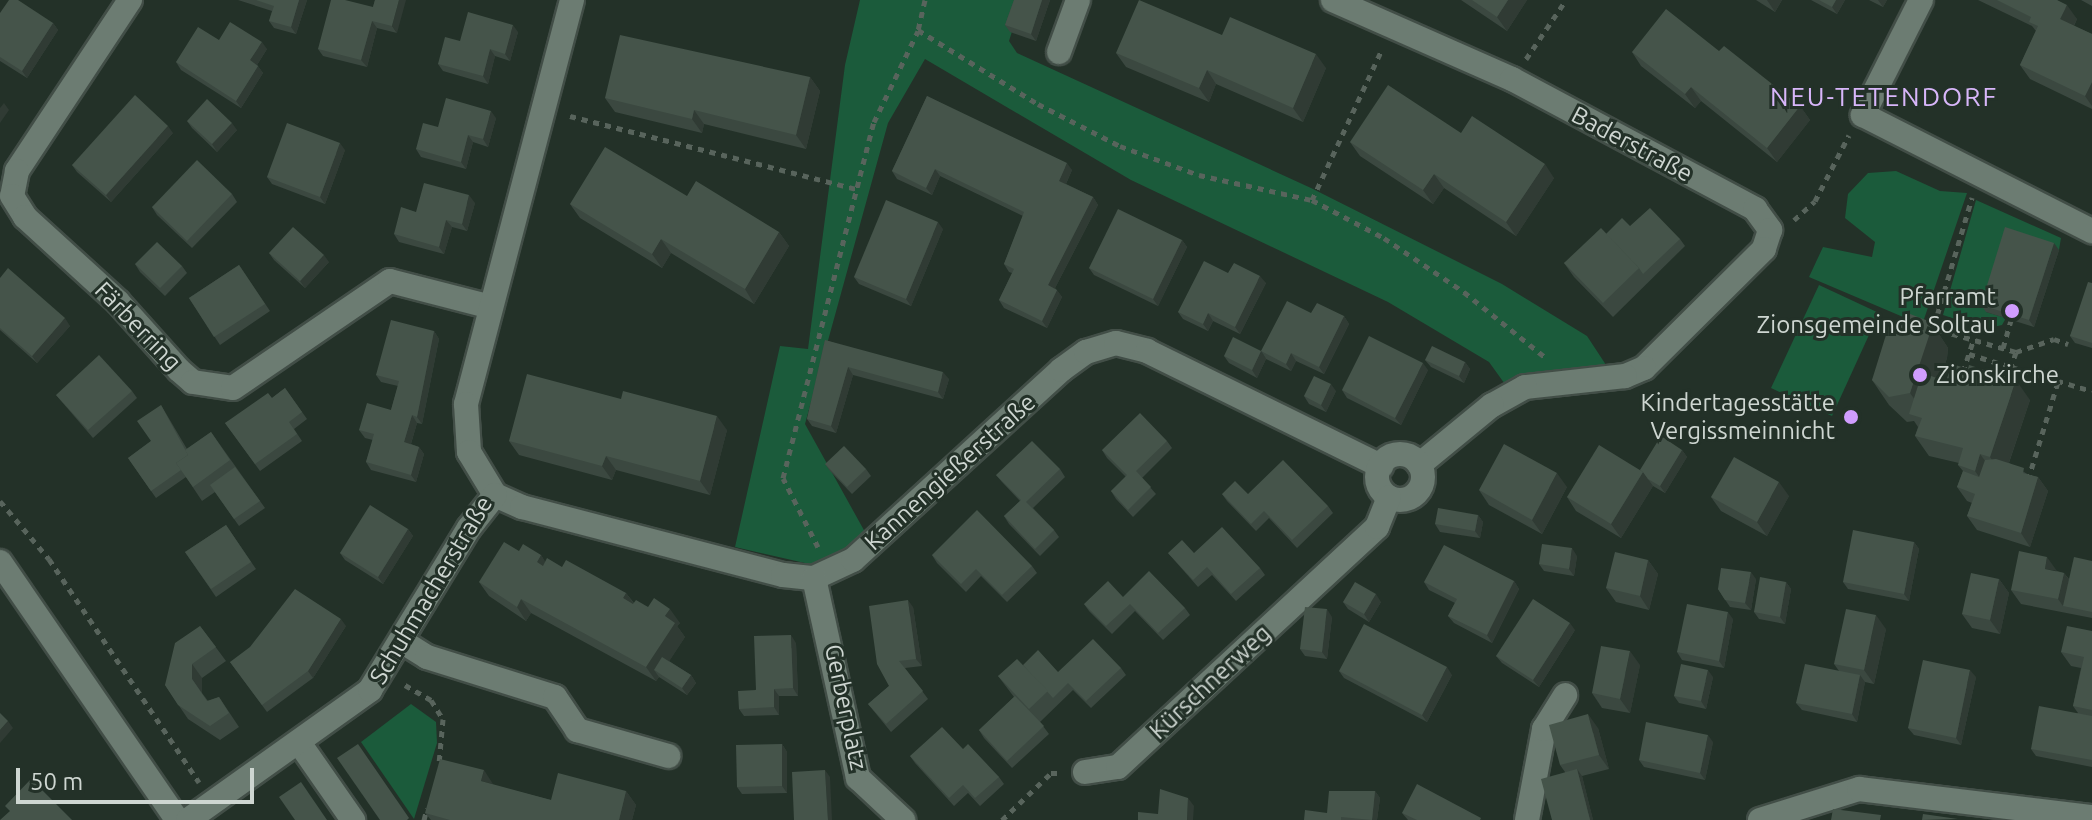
<!DOCTYPE html>
<html>
<head>
<meta charset="utf-8">
<style>
	body { margin:0 }
	#map { position:relative; width:2092px; height:820px; overflow:hidden; background:#233128; font-family:Ubuntu,sans-serif }
	div>[style] { position:absolute }
	[style*='--x'] { left:calc(var(--x)*1px); top:calc(var(--y)*1px); width:calc(var(--w)*1px); rotate:calc(var(--a)*1deg) }
	.green>* { inset:0; background:#1b5b3b }
	.path>* { height:5px; margin-top:-2.5px; transform-origin:0; background:repeating-linear-gradient(90deg,#58645c 0 6px,transparent 0 12px) }
	.roads { filter:drop-shadow(2px 0 #424e47) drop-shadow(-2px 0 #424e47) drop-shadow(0 2px #424e47) drop-shadow(0 -2px #424e47) }
	.minor>* { height:24px; margin:-12px; padding:0 12px; transform-origin:12px; border-radius:12px; background:#6c7c72 }
	.minor>.ring { margin:-12px; padding:0; box-sizing:content-box; background:none; border:24px solid #6c7c72; border-radius:50% }
	.wall>* { inset:0; background:#3b4840 }
	.shaded-wall>* { inset:0; background:#303b34 }
	.building>* { inset:0; background:#45544a }
	.dots>* { width:22px; height:22px; translate:-50% -50%; box-sizing:border-box; border:4px solid #233128; border-radius:50% }
	span { translate:-50% -50%; white-space:nowrap; text-align:center; line-height:1.15; -webkit-text-stroke:6px #233128; paint-order:stroke }
	.street-label { font-size:24px; color:#ced6d1 }
	.poi-label { font-size:24px; color:#ced6d1 }
	.right { translate:-100% -50%; text-align:right }
	.left { translate:0 -50%; text-align:left }
	.neighbourhood-label { font-size:26px; color:#d8b6fa; letter-spacing:2px }
	.scale { position:absolute; left:16px; top:768px; width:238px; height:36px; box-sizing:border-box; border:4px solid #ced6d1; border-top:0; padding-left:10px; font-size:24px; line-height:28px; white-space:nowrap; color:#ced6d1; -webkit-text-stroke:6px #233128; paint-order:stroke }
</style>
</head>
<body>
<div id="map">
	<div class="green">
		<i style="clip-path:polygon(860px 0,1022px 0,1009px 41px,1017px 53px,1311px 188px,1502px 284px,1587px 336px,1610px 371px,1507px 387px,1489px 362px,1388px 302px,1131px 180px,925px 59px,888px 123px,805px 424px,865px 532px,843px 555px,818px 566px,735px 547px,780px 346px,808px 349px,845px 65px)"></i>
		<i style="clip-path:polygon(1896px 171px,1940px 191px,1967px 193px,1922px 325px,1809px 277px,1823px 247px,1872px 257px,1875px 242px,1845px 218px,1848px 194px,1868px 173px)"></i>
		<i style="clip-path:polygon(1976px 200px,2061px 238px,2059px 250px,1986px 312px,2006px 318px,2002px 325px,1985px 329px,1943px 315px)"></i>
		<i style="clip-path:polygon(1819px 285px,1879px 313px,1832px 416px,1771px 388px)"></i>
		<i style="clip-path:polygon(411px 704px,436px 722px,437px 743px,414px 819px,361px 742px)"></i>
	</div>
	<div class="path">
		<i style="--x:925;--y:0;--w:31;--a:103"></i>
		<i style="--x:918;--y:30;--w:141;--a:31.7"></i>
		<i style="--x:1038;--y:104;--w:92;--a:27.1"></i>
		<i style="--x:1120;--y:146;--w:84;--a:20.2"></i>
		<i style="--x:1199;--y:175;--w:116;--a:12.5"></i>
		<i style="--x:1312;--y:200;--w:81;--a:27.8"></i>
		<i style="--x:1384;--y:238;--w:97;--a:34"></i>
		<i style="--x:1464;--y:292;--w:105;--a:38.8"></i>
		<i style="--x:1526;--y:59;--w:71;--a:-55.9"></i>
		<i style="--x:570;--y:116;--w:295;--a:14.3"></i>
		<i style="--x:1312;--y:200;--w:166;--a:-65.1"></i>
		<i style="--x:1794;--y:220;--w:28;--a:-42"></i>
		<i style="--x:1815;--y:201;--w:74;--a:-62.7"></i>
		<i style="--x:1934;--y:326;--w:134;--a:-73.5"></i>
		<i style="--x:1929;--y:327;--w:91;--a:16"></i>
		<i style="--x:2016;--y:352;--w:16;--a:108"></i>
		<i style="--x:2011;--y:367;--w:84;--a:16.5"></i>
		<i style="--x:2003;--y:348;--w:29;--a:-74"></i>
		<i style="--x:2016;--y:352;--w:40;--a:-18.9"></i>
		<i style="--x:2054;--y:339;--w:15;--a:20"></i>
		<i style="--x:1969;--y:354;--w:44;--a:17.2"></i>
		<i style="--x:1963;--y:372;--w:35;--a:-72"></i>
		<i style="--x:2028;--y:480;--w:102;--a:-73"></i>
		<i style="--x:0;--y:501;--w:76;--a:49.8"></i>
		<i style="--x:49;--y:559;--w:269;--a:56.1"></i>
		<i style="--x:818;--y:547;--w:77;--a:-116.9"></i>
		<i style="--x:783;--y:478;--w:367;--a:-75.7"></i>
		<i style="--x:874;--y:122;--w:101;--a:-64.2"></i>
		<i style="--x:405;--y:685;--w:30;--a:30"></i>
		<i style="--x:431;--y:700;--w:22;--a:58"></i>
		<i style="--x:443;--y:719;--w:45;--a:95.1"></i>
		<i style="--x:424;--y:820;--w:12;--a:-76"></i>
		<i style="--x:1002;--y:820;--w:68;--a:-43.8"></i>
		<i style="--x:1051;--y:773;--w:9;--a:0"></i>
	</div>
	<div class="roads">
		<div class="minor">
			<i style="--x:130;--y:0;--w:205;--a:123.5"></i>
			<i style="--x:17;--y:171;--w:25;--a:101"></i>
			<i style="--x:12;--y:196;--w:25;--a:58"></i>
			<i style="--x:25;--y:217;--w:126;--a:42.4"></i>
			<i style="--x:118;--y:302;--w:91;--a:48.1"></i>
			<i style="--x:179;--y:370;--w:18;--a:41"></i>
			<i style="--x:193;--y:382;--w:40;--a:8.5"></i>
			<i style="--x:233;--y:388;--w:190;--a:-34.3"></i>
			<i style="--x:390;--y:281;--w:104;--a:14.4"></i>
			<i style="--x:572;--y:0;--w:418;--a:104.7"></i>
			<i style="--x:466;--y:404;--w:48;--a:86.4"></i>
			<i style="--x:469;--y:452;--w:50;--a:58.8"></i>
			<i style="--x:495;--y:495;--w:30;--a:24"></i>
			<i style="--x:522;--y:507;--w:270;--a:14.6"></i>
			<i style="--x:783;--y:575;--w:31;--a:6"></i>
			<i style="--x:814;--y:578;--w:43;--a:-24.8"></i>
			<i style="--x:853;--y:560;--w:282;--a:-42.4"></i>
			<i style="--x:1061;--y:370;--w:31;--a:-36"></i>
			<i style="--x:1086;--y:352;--w:31;--a:-17"></i>
			<i style="--x:1116;--y:343;--w:32;--a:14"></i>
			<i style="--x:1147;--y:351;--w:261;--a:26.2"></i>
			<i style="--x:1333;--y:0;--w:196;--a:23.8"></i>
			<i style="--x:1512;--y:79;--w:276;--a:28.1"></i>
			<i style="--x:1755;--y:209;--w:26;--a:54"></i>
			<i style="--x:1770;--y:230;--w:20;--a:108"></i>
			<i style="--x:1764;--y:249;--w:169;--a:135.2"></i>
			<i style="--x:1644;--y:368;--w:21;--a:157"></i>
			<i style="--x:1625;--y:376;--w:101;--a:173.7"></i>
			<i style="--x:1525;--y:387;--w:38;--a:151"></i>
			<i style="--x:1492;--y:405;--w:94;--a:140.6"></i>
			<i style="--x:1921;--y:0;--w:129;--a:116.8"></i>
			<i style="--x:1863;--y:115;--w:257;--a:26.9"></i>
			<i style="--x:1059;--y:52;--w:55;--a:-69.9"></i>
			<i class="ring" style="left:1377px;top:454px;width:22px;height:22px"></i>
			<i style="--x:0;--y:562;--w:313;--a:55.5"></i>
			<i style="--x:814;--y:578;--w:205;--a:77.6"></i>
			<i style="--x:858;--y:778;--w:62;--a:43"></i>
			<i style="--x:403;--y:642;--w:28;--a:32"></i>
			<i style="--x:427;--y:657;--w:134;--a:17.4"></i>
			<i style="--x:555;--y:697;--w:40;--a:56"></i>
			<i style="--x:577;--y:730;--w:95;--a:15.9"></i>
			<i style="--x:300;--y:744;--w:93;--a:55.1"></i>
			<i style="--x:1085;--y:772;--w:33;--a:-9"></i>
			<i style="--x:1118;--y:767;--w:353;--a:-42.8"></i>
			<i style="--x:1377;--y:527;--w:32;--a:-68"></i>
			<i style="--x:188;--y:820;--w:224;--a:-35.5"></i>
			<i style="--x:370;--y:690;--w:190;--a:-58.6"></i>
			<i style="--x:469;--y:528;--w:42;--a:-51.8"></i>
			<i style="--x:1527;--y:820;--w:93;--a:-79.4"></i>
			<i style="--x:1544;--y:729;--w:40;--a:-58"></i>
			<i style="--x:1760;--y:820;--w:104;--a:-17.4"></i>
			<i style="--x:1859;--y:789;--w:235;--a:6.9"></i>
		</div>
	</div>
	<div class="wall">
		<i style="clip-path:polygon(238px 0,307px 0,296px 34px,274px 28px,269px 21px,272px 11px)"></i>
		<i style="clip-path:polygon(375px 0,397px 33px,377px 28px,367px 67px,323px 56px,318px 49px,373px 7px)"></i>
		<i style="clip-path:polygon(1014px 0,1050px 0,1036px 41px,1010px 32px,1005px 25px)"></i>
		<i style="clip-path:polygon(1461px 0,1527px 0,1507px 31px)"></i>
		<i style="clip-path:polygon(1756px 0,1782px 0,1775px 12px)"></i>
		<i style="clip-path:polygon(1811px 0,1845px 0,1837px 14px)"></i>
		<i style="clip-path:polygon(1869px 0,1887px 0,1883px 7px)"></i>
		<i style="clip-path:polygon(1978px 0,2057px 0,2077px 19px,2074px 26px,2092px 34px,2092px 109px,2030px 79px,2020px 65px,2036px 31px,2032px 26px)"></i>
		<i style="clip-path:polygon(2081px 0,2092px 0,2092px 6px)"></i>
		<i style="clip-path:polygon(0 13px,53px 23px,58px 30px,27px 78px,0 61px)"></i>
		<i style="clip-path:polygon(518px 32px,510px 61px,495px 56px,488px 84px,443px 71px,438px 64px,460px 41px)"></i>
		<i style="clip-path:polygon(1222px 35px,1326px 68px,1303px 122px,1216px 84px,1209px 102px,1126px 67px,1116px 53px)"></i>
		<i style="clip-path:polygon(219px 40px,267px 49px,257px 65px,263px 73px,241px 108px,181px 70px,176px 62px)"></i>
		<i style="clip-path:polygon(1719px 51px,1800px 106px,1810px 120px,1777px 162px,1701px 101px,1695px 108px,1641px 66px,1632px 52px)"></i>
		<i style="clip-path:polygon(810px 77px,820px 91px,806px 149px,704px 124px,702px 133px,615px 112px,605px 98px)"></i>
		<i style="clip-path:polygon(927px 96px,1072px 170px,1066px 184px,1093px 197px,1098px 205px,1055px 288px,1062px 297px,1047px 328px,1004px 308px,999px 300px,1012px 273px,1009px 272px,1004px 264px,1023px 216px,940px 176px,932px 195px,897px 179px,892px 171px)"></i>
		<i style="clip-path:polygon(496px 118px,488px 147px,473px 142px,466px 169px,421px 157px,416px 149px,438px 127px)"></i>
		<i style="clip-path:polygon(187px 121px,237px 130px,217px 152px,192px 128px)"></i>
		<i style="clip-path:polygon(173px 133px,111px 202px,77px 172px,72px 165px)"></i>
		<i style="clip-path:polygon(1461px 133px,1554px 178px,1516px 236px,1444px 188px,1433px 204px,1360px 156px,1350px 142px)"></i>
		<i style="clip-path:polygon(345px 150px,325px 204px,272px 184px,267px 177px)"></i>
		<i style="clip-path:polygon(232px 194px,237px 202px,192px 248px,157px 215px,152px 207px)"></i>
		<i style="clip-path:polygon(687px 196px,779px 232px,789px 246px,754px 304px,671px 253px,662px 268px,580px 218px,570px 204px)"></i>
		<i style="clip-path:polygon(475px 203px,467px 231px,452px 227px,444px 254px,399px 242px,394px 234px,416px 212px)"></i>
		<i style="clip-path:polygon(1630px 226px,1680px 239px,1685px 246px,1613px 317px,1574px 277px,1564px 263px,1606px 234px)"></i>
		<i style="clip-path:polygon(943px 229px,911px 306px,859px 284px,854px 277px)"></i>
		<i style="clip-path:polygon(1182px 240px,1187px 247px,1158px 306px,1094px 275px,1089px 268px)"></i>
		<i style="clip-path:polygon(2059px 250px,2034px 327px,1986px 312px,1981px 305px)"></i>
		<i style="clip-path:polygon(269px 253px,329px 262px,305px 288px,274px 260px)"></i>
		<i style="clip-path:polygon(135px 264px,182px 266px,187px 273px,165px 296px,140px 272px)"></i>
		<i style="clip-path:polygon(239px 265px,270px 311px,220px 345px,189px 298px)"></i>
		<i style="clip-path:polygon(1228px 273px,1266px 283px,1240px 334px,1213px 321px,1208px 331px,1183px 319px,1178px 312px)"></i>
		<i style="clip-path:polygon(0 278px,70px 326px,37px 363px,0 330px)"></i>
		<i style="clip-path:polygon(2092px 283px,2092px 348px,2075px 343px,2070px 336px)"></i>
		<i style="clip-path:polygon(1311px 313px,1344px 316px,1349px 324px,1324px 374px,1296px 361px,1291px 371px,1266px 359px,1261px 351px)"></i>
		<i style="clip-path:polygon(1931px 322px,1948px 348px,1947px 358px,1940px 379px,2030px 400px,2009px 463px,2029px 475px,2038px 477px,2048px 491px,2030px 547px,1977px 530px,1967px 516px,1972px 503px,1967px 501px,1957px 487px,1963px 471px,1958px 465px,1959px 463px,1929px 456px,1915px 436px,1918px 427px,1914px 421px,1907px 422px,1889px 405px,1872px 380px,1901px 326px)"></i>
		<i style="clip-path:polygon(434px 331px,439px 339px,422px 424px,417px 423px,411px 444px,419px 447px,424px 454px,416px 482px,371px 470px,366px 462px,373px 440px,365px 438px,359px 430px,391px 410px,398px 386px,381px 382px,376px 375px)"></i>
		<i style="clip-path:polygon(825px 340px,949px 379px,943px 399px,853px 375px,836px 433px,812px 426px,807px 419px)"></i>
		<i style="clip-path:polygon(1261px 351px,1266px 359px,1257px 378px,1229px 363px,1224px 356px)"></i>
		<i style="clip-path:polygon(1425px 360px,1465px 362px,1470px 369px,1464px 383px,1431px 367px)"></i>
		<i style="clip-path:polygon(1428px 370px,1401px 425px,1347px 398px,1342px 390px)"></i>
		<i style="clip-path:polygon(285px 388px,307px 419px,294px 429px,302px 441px,260px 471px,225px 423px,272px 398px)"></i>
		<i style="clip-path:polygon(132px 391px,137px 398px,93px 438px,56px 395px)"></i>
		<i style="clip-path:polygon(1336px 391px,1326px 412px,1309px 404px,1304px 396px)"></i>
		<i style="clip-path:polygon(621px 399px,727px 430px,710px 495px,616px 470px,612px 480px,519px 455px,509px 441px)"></i>
		<i style="clip-path:polygon(161px 405px,187px 449px,211px 432px,265px 508px,239px 526px,215px 492px,202px 501px,186px 477px,156px 498px,128px 458px,151px 441px)"></i>
		<i style="clip-path:polygon(1167px 441px,1172px 448px,1142px 478px,1156px 494px,1133px 517px,1116px 499px,1111px 491px,1126px 477px,1107px 458px,1102px 450px)"></i>
		<i style="clip-path:polygon(1682px 450px,1687px 457px,1665px 493px,1653px 486px,1621px 538px,1576px 511px,1567px 497px,1640px 470px)"></i>
		<i style="clip-path:polygon(825px 464px,866px 469px,871px 476px,852px 494px,830px 471px)"></i>
		<i style="clip-path:polygon(1060px 469px,1065px 477px,1033px 508px,1054px 530px,1059px 537px,1040px 556px,1009px 524px,1004px 516px,1020px 501px,1002px 482px,996px 475px)"></i>
		<i style="clip-path:polygon(1567px 487px,1542px 534px,1489px 505px,1479px 490px)"></i>
		<i style="clip-path:polygon(1222px 494px,1248px 494px,1328px 506px,1333px 513px,1297px 548px,1269px 518px,1256px 531px,1227px 501px)"></i>
		<i style="clip-path:polygon(1789px 496px,1767px 536px,1721px 511px,1711px 497px)"></i>
		<i style="clip-path:polygon(1478px 515px,1483px 522px,1480px 538px,1440px 532px,1435px 524px)"></i>
		<i style="clip-path:polygon(226px 525px,256px 569px,216px 597px,185px 552px)"></i>
		<i style="clip-path:polygon(408px 529px,413px 536px,383px 584px,345px 560px,340px 553px)"></i>
		<i style="clip-path:polygon(1914px 542px,1919px 549px,1909px 601px,1848px 589px,1843px 582px)"></i>
		<i style="clip-path:polygon(519px 551px,541px 555px,545px 562px,626px 593px,634px 603px,648px 607px,680px 623px,677px 626px,685px 637px,669px 661px,691px 675px,696px 683px,687px 695px,659px 677px,656px 681px,531px 613px,526px 621px,489px 596px,479px 582px)"></i>
		<i style="clip-path:polygon(1168px 553px,1194px 553px,1260px 568px,1265px 575px,1236px 601px,1212px 575px,1198px 587px)"></i>
		<i style="clip-path:polygon(932px 555px,1032px 566px,1037px 573px,1007px 602px,981px 576px,966px 592px,937px 563px)"></i>
		<i style="clip-path:polygon(1577px 556px,1574px 576px,1544px 571px,1539px 564px)"></i>
		<i style="clip-path:polygon(1648px 560px,1658px 574px,1649px 610px,1616px 602px,1606px 588px)"></i>
		<i style="clip-path:polygon(2092px 561px,2092px 618px,2021px 604px,2011px 590px,2057px 571px,2064px 573px,2069px 579px)"></i>
		<i style="clip-path:polygon(1756px 579px,1751px 610px,1730px 607px,1718px 589px)"></i>
		<i style="clip-path:polygon(1999px 579px,2009px 593px,2000px 634px,1972px 628px,1962px 614px)"></i>
		<i style="clip-path:polygon(1514px 581px,1519px 589px,1492px 643px,1454px 623px,1448px 616px,1455px 603px,1429px 590px,1424px 582px)"></i>
		<i style="clip-path:polygon(1786px 582px,1791px 589px,1785px 624px,1759px 619px,1754px 612px)"></i>
		<i style="clip-path:polygon(1123px 597px,1185px 608px,1190px 615px,1163px 640px,1135px 611px,1112px 634px,1089px 611px,1084px 604px)"></i>
		<i style="clip-path:polygon(1343px 602px,1381px 602px,1369px 622px,1348px 609px)"></i>
		<i style="clip-path:polygon(913px 607px,922px 666px,905px 668px,928px 699px,891px 732px,868px 704px,889px 686px)"></i>
		<i style="clip-path:polygon(1332px 617px,1327px 659px,1305px 656px,1300px 649px)"></i>
		<i style="clip-path:polygon(1733px 619px,1724px 668px,1682px 660px,1677px 652px)"></i>
		<i style="clip-path:polygon(200px 626px,226px 661px,202px 678px,202px 693px,208px 701px,219px 697px,239px 727px,220px 740px,188px 719px,165px 685px)"></i>
		<i style="clip-path:polygon(346px 626px,313px 678px,267px 712px,230px 662px)"></i>
		<i style="clip-path:polygon(1886px 629px,1874px 684px,1865px 682px,1857px 722px,1802px 710px,1796px 703px,1839px 671px,1834px 664px)"></i>
		<i style="clip-path:polygon(1575px 630px,1539px 687px,1502px 663px,1496px 656px)"></i>
		<i style="clip-path:polygon(2092px 631px,2092px 767px,2036px 756px,2031px 749px,2078px 713px,2073px 706px,2081px 668px,2071px 666px,2061px 652px)"></i>
		<i style="clip-path:polygon(796px 643px,798px 696px,779px 696px,779px 715px,744px 716px,739px 709px)"></i>
		<i style="clip-path:polygon(1023px 665px,1058px 672px,1121px 668px,1126px 675px,1091px 708px,1073px 690px,1040px 722px,1049px 734px,1012px 768px,984px 738px,979px 730px,1014px 697px,998px 676px)"></i>
		<i style="clip-path:polygon(1640px 665px,1630px 713px,1602px 708px,1592px 693px)"></i>
		<i style="clip-path:polygon(1339px 671px,1452px 675px,1427px 722px,1344px 678px)"></i>
		<i style="clip-path:polygon(1713px 677px,1706px 709px,1679px 703px,1674px 696px)"></i>
		<i style="clip-path:polygon(1976px 677px,1961px 745px,1914px 735px,1908px 728px)"></i>
		<i style="clip-path:polygon(1598px 728px,1609px 769px,1582px 776px,1593px 820px,1552px 820px,1565px 772px,1560px 765px)"></i>
		<i style="clip-path:polygon(1713px 742px,1705px 780px,1644px 767px,1639px 760px)"></i>
		<i style="clip-path:polygon(782px 744px,787px 752px,787px 793px,742px 794px,737px 787px)"></i>
		<i style="clip-path:polygon(963px 749px,999px 777px,1004px 784px,980px 806px,968px 793px,954px 806px,915px 763px,910px 756px)"></i>
		<i style="clip-path:polygon(493px 785px,551px 800px,626px 791px,636px 805px,632px 820px,431px 820px,425px 813px)"></i>
		<i style="clip-path:polygon(1375px 791px,1380px 798px,1377px 820px,1304px 820px,1327px 813px)"></i>
		<i style="clip-path:polygon(1402px 813px,1483px 820px,1408px 820px)"></i>
	</div>
	<div class="shaded-wall">
		<i style="clip-path:polygon(299px 0,307px 0,296px 34px,291px 27px)"></i>
		<i style="clip-path:polygon(399px 0,406px 0,397px 33px,392px 26px)"></i>
		<i style="clip-path:polygon(1042px 0,1050px 0,1036px 41px,1031px 34px)"></i>
		<i style="clip-path:polygon(1508px 0,1527px 0,1507px 31px,1497px 17px)"></i>
		<i style="clip-path:polygon(1767px 0,1782px 0,1775px 12px)"></i>
		<i style="clip-path:polygon(1836px 0,1845px 0,1837px 14px,1832px 7px)"></i>
		<i style="clip-path:polygon(1878px 0,1887px 0,1883px 7px)"></i>
		<i style="clip-path:polygon(2067px 5px,2077px 19px,2070px 33px,2060px 19px)"></i>
		<i style="clip-path:polygon(372px 21px,377px 28px,367px 67px,361px 60px)"></i>
		<i style="clip-path:polygon(53px 23px,58px 30px,27px 78px,22px 71px)"></i>
		<i style="clip-path:polygon(513px 25px,518px 32px,510px 61px,505px 54px)"></i>
		<i style="clip-path:polygon(262px 42px,267px 49px,255px 68px,250px 60px)"></i>
		<i style="clip-path:polygon(490px 49px,495px 56px,488px 84px,483px 76px)"></i>
		<i style="clip-path:polygon(1316px 54px,1326px 68px,1303px 122px,1293px 108px)"></i>
		<i style="clip-path:polygon(258px 66px,263px 73px,241px 108px,236px 101px)"></i>
		<i style="clip-path:polygon(1207px 70px,1216px 84px,1209px 102px,1199px 88px)"></i>
		<i style="clip-path:polygon(810px 77px,820px 91px,806px 149px,796px 135px)"></i>
		<i style="clip-path:polygon(2092px 82px,2092px 106px,2085px 96px)"></i>
		<i style="clip-path:polygon(1691px 87px,1701px 101px,1695px 108px,1685px 94px)"></i>
		<i style="clip-path:polygon(4px 103px,9px 110px,0 123px,0 108px)"></i>
		<i style="clip-path:polygon(1800px 106px,1810px 120px,1777px 162px,1767px 148px)"></i>
		<i style="clip-path:polygon(694px 110px,704px 124px,702px 133px,692px 119px)"></i>
		<i style="clip-path:polygon(491px 111px,496px 118px,488px 147px,483px 139px)"></i>
		<i style="clip-path:polygon(232px 123px,237px 130px,217px 152px,212px 144px)"></i>
		<i style="clip-path:polygon(168px 126px,173px 133px,111px 202px,106px 195px)"></i>
		<i style="clip-path:polygon(468px 135px,473px 142px,466px 169px,461px 162px)"></i>
		<i style="clip-path:polygon(340px 143px,345px 150px,325px 204px,320px 197px)"></i>
		<i style="clip-path:polygon(1067px 163px,1072px 170px,1064px 188px,1059px 181px)"></i>
		<i style="clip-path:polygon(1545px 164px,1554px 178px,1516px 236px,1506px 222px)"></i>
		<i style="clip-path:polygon(935px 169px,940px 176px,932px 195px,926px 188px)"></i>
		<i style="clip-path:polygon(1434px 174px,1444px 188px,1433px 204px,1423px 190px)"></i>
		<i style="clip-path:polygon(469px 195px,475px 203px,467px 231px,462px 224px)"></i>
		<i style="clip-path:polygon(1093px 197px,1098px 205px,1053px 292px,1048px 285px)"></i>
		<i style="clip-path:polygon(446px 220px,452px 227px,444px 254px,439px 247px)"></i>
		<i style="clip-path:polygon(938px 222px,943px 229px,911px 306px,906px 299px)"></i>
		<i style="clip-path:polygon(779px 232px,789px 246px,754px 304px,745px 289px)"></i>
		<i style="clip-path:polygon(661px 239px,671px 253px,662px 268px,652px 254px)"></i>
		<i style="clip-path:polygon(1182px 240px,1187px 247px,1158px 306px,1153px 299px)"></i>
		<i style="clip-path:polygon(2054px 243px,2059px 250px,2034px 327px,2029px 320px)"></i>
		<i style="clip-path:polygon(324px 255px,329px 262px,305px 288px,300px 281px)"></i>
		<i style="clip-path:polygon(1260px 276px,1266px 283px,1240px 334px,1235px 327px)"></i>
		<i style="clip-path:polygon(1057px 290px,1062px 297px,1047px 328px,1042px 321px)"></i>
		<i style="clip-path:polygon(1208px 313px,1213px 321px,1208px 331px,1203px 324px)"></i>
		<i style="clip-path:polygon(1344px 316px,1349px 324px,1324px 374px,1319px 367px)"></i>
		<i style="clip-path:polygon(65px 318px,70px 326px,37px 363px,32px 356px)"></i>
		<i style="clip-path:polygon(1931px 322px,1948px 348px,1947px 358px,1928px 418px,1910px 393px)"></i>
		<i style="clip-path:polygon(434px 331px,439px 339px,422px 424px,417px 417px)"></i>
		<i style="clip-path:polygon(1261px 351px,1266px 359px,1257px 378px,1252px 370px)"></i>
		<i style="clip-path:polygon(1291px 353px,1296px 361px,1291px 371px,1286px 364px)"></i>
		<i style="clip-path:polygon(1465px 362px,1470px 369px,1464px 383px,1459px 376px)"></i>
		<i style="clip-path:polygon(1423px 363px,1428px 370px,1401px 425px,1395px 418px)"></i>
		<i style="clip-path:polygon(848px 367px,853px 375px,836px 433px,831px 426px)"></i>
		<i style="clip-path:polygon(943px 372px,949px 379px,943px 399px,938px 392px)"></i>
		<i style="clip-path:polygon(2016px 380px,2030px 400px,2004px 477px,1990px 457px)"></i>
		<i style="clip-path:polygon(1331px 384px,1336px 391px,1326px 412px,1321px 405px)"></i>
		<i style="clip-path:polygon(412px 415px,417px 423px,409px 450px,404px 442px)"></i>
		<i style="clip-path:polygon(717px 416px,727px 430px,710px 495px,700px 481px)"></i>
		<i style="clip-path:polygon(419px 447px,424px 454px,416px 482px,411px 475px)"></i>
		<i style="clip-path:polygon(1682px 450px,1687px 457px,1665px 493px,1660px 486px)"></i>
		<i style="clip-path:polygon(1980px 454px,1995px 474px,1989px 491px,1975px 471px)"></i>
		<i style="clip-path:polygon(606px 456px,616px 470px,612px 480px,602px 466px)"></i>
		<i style="clip-path:polygon(1643px 472px,1653px 486px,1621px 538px,1611px 524px)"></i>
		<i style="clip-path:polygon(1557px 473px,1567px 487px,1542px 534px,1532px 520px)"></i>
		<i style="clip-path:polygon(2038px 477px,2048px 491px,2030px 547px,2021px 533px)"></i>
		<i style="clip-path:polygon(1779px 482px,1789px 496px,1767px 536px,1757px 522px)"></i>
		<i style="clip-path:polygon(1478px 515px,1483px 522px,1480px 538px,1475px 531px)"></i>
		<i style="clip-path:polygon(408px 529px,413px 536px,383px 584px,378px 577px)"></i>
		<i style="clip-path:polygon(1914px 542px,1919px 549px,1909px 601px,1904px 594px)"></i>
		<i style="clip-path:polygon(1572px 548px,1577px 556px,1574px 576px,1569px 569px)"></i>
		<i style="clip-path:polygon(541px 555px,550px 569px,546px 576px,537px 562px)"></i>
		<i style="clip-path:polygon(2047px 557px,2057px 571px,2045px 569px)"></i>
		<i style="clip-path:polygon(1648px 560px,1658px 574px,1649px 610px,1640px 596px)"></i>
		<i style="clip-path:polygon(1751px 572px,1756px 579px,1751px 610px,1745px 603px)"></i>
		<i style="clip-path:polygon(2064px 573px,2074px 587px,2063px 606px,2058px 599px)"></i>
		<i style="clip-path:polygon(1999px 579px,2009px 593px,2000px 634px,1990px 620px)"></i>
		<i style="clip-path:polygon(1514px 581px,1519px 589px,1492px 643px,1487px 635px)"></i>
		<i style="clip-path:polygon(1786px 582px,1791px 589px,1785px 624px,1780px 617px)"></i>
		<i style="clip-path:polygon(626px 593px,636px 607px,623px 598px)"></i>
		<i style="clip-path:polygon(1376px 594px,1381px 602px,1369px 622px,1364px 614px)"></i>
		<i style="clip-path:polygon(521px 599px,531px 613px,526px 621px,517px 607px)"></i>
		<i style="clip-path:polygon(908px 600px,913px 607px,922px 666px,916px 659px)"></i>
		<i style="clip-path:polygon(670px 609px,680px 623px,677px 626px,685px 637px,661px 674px,654px 670px,659px 677px,656px 681px,646px 667px,665px 616px)"></i>
		<i style="clip-path:polygon(1327px 609px,1332px 617px,1327px 659px,1322px 652px)"></i>
		<i style="clip-path:polygon(1728px 612px,1733px 619px,1724px 668px,1719px 661px)"></i>
		<i style="clip-path:polygon(1876px 615px,1886px 629px,1874px 684px,1864px 670px)"></i>
		<i style="clip-path:polygon(341px 619px,346px 626px,313px 678px,308px 671px)"></i>
		<i style="clip-path:polygon(1570px 623px,1575px 630px,1539px 687px,1533px 680px)"></i>
		<i style="clip-path:polygon(791px 635px,796px 643px,798px 696px,793px 688px)"></i>
		<i style="clip-path:polygon(1630px 651px,1640px 665px,1630px 713px,1620px 699px)"></i>
		<i style="clip-path:polygon(192px 664px,202px 678px,202px 693px,192px 679px)"></i>
		<i style="clip-path:polygon(1447px 667px,1452px 675px,1427px 722px,1422px 715px)"></i>
		<i style="clip-path:polygon(1708px 670px,1713px 677px,1706px 709px,1701px 701px)"></i>
		<i style="clip-path:polygon(1970px 670px,1976px 677px,1961px 745px,1956px 738px)"></i>
		<i style="clip-path:polygon(691px 675px,696px 683px,687px 695px,682px 688px)"></i>
		<i style="clip-path:polygon(1860px 675px,1865px 682px,1857px 722px,1852px 714px)"></i>
		<i style="clip-path:polygon(774px 689px,779px 696px,779px 715px,774px 707px)"></i>
		<i style="clip-path:polygon(1588px 714px,1598px 728px,1609px 769px,1599px 755px)"></i>
		<i style="clip-path:polygon(8px 721px,13px 728px,0 743px,0 730px)"></i>
		<i style="clip-path:polygon(1708px 735px,1713px 742px,1705px 780px,1700px 773px)"></i>
		<i style="clip-path:polygon(782px 744px,787px 752px,787px 793px,782px 786px)"></i>
		<i style="clip-path:polygon(1577px 769px,1582px 776px,1593px 820px,1590px 820px)"></i>
		<i style="clip-path:polygon(484px 770px,493px 784px,481px 781px)"></i>
		<i style="clip-path:polygon(825px 770px,830px 777px,832px 820px,828px 820px)"></i>
		<i style="clip-path:polygon(626px 791px,636px 805px,632px 820px,619px 820px)"></i>
		<i style="clip-path:polygon(1375px 791px,1380px 798px,1377px 820px,1372px 820px)"></i>
		<i style="clip-path:polygon(1188px 798px,1194px 806px,1193px 820px,1187px 820px)"></i>
	</div>
	<div class="building">
		<i style="clip-path:polygon(9px 0,18px 0,53px 23px,22px 71px,0 57px,0 13px)"></i>
		<i style="clip-path:polygon(256px 0,299px 0,291px 27px,269px 21px,274px 6px)"></i>
		<i style="clip-path:polygon(331px 0,345px 0,373px 7px,375px 0,399px 0,392px 26px,372px 21px,361px 60px,318px 49px)"></i>
		<i style="clip-path:polygon(1014px 0,1042px 0,1031px 34px,1005px 25px)"></i>
		<i style="clip-path:polygon(1139px 0,1222px 35px,1230px 17px,1316px 54px,1293px 108px,1207px 70px,1199px 88px,1116px 53px)"></i>
		<i style="clip-path:polygon(1472px 0,1508px 0,1497px 17px)"></i>
		<i style="clip-path:polygon(1819px 0,1836px 0,1832px 7px)"></i>
		<i style="clip-path:polygon(1997px 0,2057px 0,2067px 5px,2060px 19px,2092px 34px,2092px 82px,2085px 96px,2020px 65px,2038px 26px,2029px 22px,2031px 17px)"></i>
		<i style="clip-path:polygon(1666px 9px,1719px 51px,1724px 46px,1800px 106px,1767px 148px,1691px 87px,1685px 94px,1632px 52px)"></i>
		<i style="clip-path:polygon(468px 12px,513px 25px,505px 54px,490px 49px,483px 76px,438px 64px,445px 37px,460px 41px)"></i>
		<i style="clip-path:polygon(230px 22px,262px 42px,250px 60px,258px 66px,236px 101px,176px 62px,198px 27px,219px 40px)"></i>
		<i style="clip-path:polygon(620px 35px,810px 77px,796px 135px,694px 110px,692px 119px,605px 98px)"></i>
		<i style="clip-path:polygon(1388px 85px,1461px 133px,1472px 116px,1545px 164px,1506px 222px,1434px 174px,1423px 190px,1350px 142px)"></i>
		<i style="clip-path:polygon(135px 95px,168px 126px,106px 195px,72px 165px)"></i>
		<i style="clip-path:polygon(927px 96px,1067px 163px,1059px 181px,1093px 197px,1048px 285px,1057px 290px,1042px 321px,999px 300px,1014px 269px,1004px 264px,1024px 212px,935px 169px,926px 188px,892px 171px)"></i>
		<i style="clip-path:polygon(446px 98px,491px 111px,483px 139px,468px 135px,461px 162px,416px 149px,423px 123px,438px 127px)"></i>
		<i style="clip-path:polygon(207px 99px,232px 123px,212px 144px,187px 121px)"></i>
		<i style="clip-path:polygon(287px 123px,340px 143px,320px 197px,267px 177px)"></i>
		<i style="clip-path:polygon(605px 147px,687px 196px,696px 181px,779px 232px,745px 289px,661px 239px,652px 254px,570px 204px)"></i>
		<i style="clip-path:polygon(197px 160px,232px 194px,187px 241px,152px 207px)"></i>
		<i style="clip-path:polygon(424px 183px,469px 195px,462px 224px,446px 220px,439px 247px,394px 234px,401px 207px,416px 212px)"></i>
		<i style="clip-path:polygon(886px 200px,938px 222px,906px 299px,854px 277px)"></i>
		<i style="clip-path:polygon(1650px 208px,1680px 239px,1643px 274px,1639px 268px,1606px 234px,1622px 218px,1630px 226px)"></i>
		<i style="clip-path:polygon(1118px 209px,1182px 240px,1153px 299px,1089px 268px)"></i>
		<i style="clip-path:polygon(293px 227px,324px 255px,300px 281px,269px 253px)"></i>
		<i style="clip-path:polygon(2005px 227px,2054px 243px,2029px 320px,1981px 305px)"></i>
		<i style="clip-path:polygon(1601px 228px,1639px 268px,1603px 303px,1564px 263px)"></i>
		<i style="clip-path:polygon(157px 242px,182px 266px,160px 288px,135px 264px)"></i>
		<i style="clip-path:polygon(1204px 261px,1228px 273px,1234px 263px,1260px 276px,1235px 327px,1208px 313px,1203px 324px,1178px 312px)"></i>
		<i style="clip-path:polygon(239px 265px,265px 304px,214px 337px,189px 298px)"></i>
		<i style="clip-path:polygon(8px 268px,65px 318px,32px 356px,0 328px,0 278px)"></i>
		<i style="clip-path:polygon(2088px 282px,2092px 283px,2092px 343px,2070px 336px)"></i>
		<i style="clip-path:polygon(1287px 301px,1311px 313px,1317px 303px,1344px 316px,1319px 367px,1291px 353px,1286px 364px,1261px 351px)"></i>
		<i style="clip-path:polygon(1905px 312px,1931px 322px,1930px 333px,1910px 393px,1889px 397px,1872px 380px,1890px 322px,1901px 326px)"></i>
		<i style="clip-path:polygon(391px 320px,434px 331px,417px 417px,412px 415px,404px 442px,419px 447px,411px 475px,366px 462px,374px 434px,359px 430px,367px 403px,391px 410px,399px 381px,376px 375px)"></i>
		<i style="clip-path:polygon(1369px 336px,1423px 363px,1395px 418px,1342px 390px)"></i>
		<i style="clip-path:polygon(1233px 337px,1261px 351px,1252px 370px,1224px 356px)"></i>
		<i style="clip-path:polygon(825px 340px,943px 372px,938px 392px,848px 367px,831px 426px,807px 419px)"></i>
		<i style="clip-path:polygon(1432px 346px,1465px 362px,1459px 376px,1425px 360px)"></i>
		<i style="clip-path:polygon(99px 355px,132px 391px,88px 430px,56px 395px)"></i>
		<i style="clip-path:polygon(1952px 364px,1968px 369px,1969px 365px,2016px 380px,1990px 457px,1980px 454px,1975px 471px,1958px 465px,1963px 448px,1915px 436px,1922px 418px,1909px 414px,1922px 373px,1946px 381px)"></i>
		<i style="clip-path:polygon(527px 374px,621px 399px,623px 391px,717px 416px,700px 481px,606px 456px,602px 466px,509px 441px)"></i>
		<i style="clip-path:polygon(1314px 376px,1331px 384px,1321px 405px,1304px 396px)"></i>
		<i style="clip-path:polygon(285px 388px,302px 412px,289px 422px,297px 434px,255px 464px,225px 423px,268px 393px,272px 398px)"></i>
		<i style="clip-path:polygon(161px 405px,188px 455px,176px 463px,181px 470px,151px 491px,128px 458px,151px 441px,137px 421px)"></i>
		<i style="clip-path:polygon(1140px 413px,1167px 441px,1136px 471px,1151px 487px,1128px 510px,1111px 491px,1127px 475px,1102px 450px)"></i>
		<i style="clip-path:polygon(211px 432px,230px 460px,193px 487px,176px 463px,188px 455px,185px 450px)"></i>
		<i style="clip-path:polygon(1661px 436px,1682px 450px,1660px 486px,1648px 479px,1643px 472px,1640px 470px)"></i>
		<i style="clip-path:polygon(1032px 441px,1060px 469px,1026px 502px,1054px 530px,1035px 549px,1004px 516px,1021px 500px,996px 475px)"></i>
		<i style="clip-path:polygon(1504px 444px,1557px 473px,1532px 520px,1479px 490px)"></i>
		<i style="clip-path:polygon(1599px 445px,1643px 472px,1611px 524px,1567px 497px)"></i>
		<i style="clip-path:polygon(844px 446px,866px 469px,847px 487px,825px 464px)"></i>
		<i style="clip-path:polygon(1734px 457px,1779px 482px,1757px 522px,1711px 497px)"></i>
		<i style="clip-path:polygon(1996px 459px,2024px 468px,2023px 473px,2038px 477px,2021px 533px,1967px 516px,1975px 494px,1957px 487px,1963px 471px,1979px 477px,1985px 460px)"></i>
		<i style="clip-path:polygon(1283px 460px,1328px 506px,1292px 540px,1264px 511px,1251px 524px,1222px 494px,1235px 481px,1248px 494px)"></i>
		<i style="clip-path:polygon(235px 467px,260px 501px,234px 519px,210px 485px)"></i>
		<i style="clip-path:polygon(370px 505px,408px 529px,378px 577px,340px 553px)"></i>
		<i style="clip-path:polygon(1438px 508px,1478px 515px,1475px 531px,1435px 524px)"></i>
		<i style="clip-path:polygon(977px 510px,1032px 566px,1002px 595px,976px 569px,961px 584px,932px 555px)"></i>
		<i style="clip-path:polygon(226px 525px,251px 562px,211px 589px,185px 552px)"></i>
		<i style="clip-path:polygon(1222px 527px,1260px 568px,1231px 594px,1207px 567px,1193px 580px,1168px 553px,1182px 540px,1194px 553px)"></i>
		<i style="clip-path:polygon(1853px 530px,1914px 542px,1904px 594px,1843px 582px)"></i>
		<i style="clip-path:polygon(504px 542px,519px 551px,523px 544px,541px 555px,537px 562px,543px 566px,547px 558px,562px 567px,566px 560px,626px 593px,623px 598px,633px 604px,636px 600px,648px 607px,654px 598px,670px 609px,665px 616px,675px 623px,646px 667px,521px 599px,517px 607px,479px 582px)"></i>
		<i style="clip-path:polygon(1542px 544px,1572px 548px,1569px 569px,1539px 564px)"></i>
		<i style="clip-path:polygon(1444px 545px,1514px 581px,1487px 635px,1448px 616px,1457px 599px,1424px 582px)"></i>
		<i style="clip-path:polygon(2019px 551px,2047px 557px,2045px 569px,2064px 573px,2058px 599px,2011px 590px)"></i>
		<i style="clip-path:polygon(1615px 552px,1648px 560px,1640px 596px,1606px 588px)"></i>
		<i style="clip-path:polygon(2074px 557px,2092px 561px,2092px 612px,2063px 606px)"></i>
		<i style="clip-path:polygon(1721px 568px,1751px 572px,1745px 603px,1725px 600px,1718px 589px)"></i>
		<i style="clip-path:polygon(1149px 571px,1185px 608px,1158px 633px,1130px 604px,1106px 626px,1084px 604px,1108px 581px,1123px 597px)"></i>
		<i style="clip-path:polygon(1971px 573px,1999px 579px,1990px 620px,1962px 614px)"></i>
		<i style="clip-path:polygon(1760px 577px,1786px 582px,1780px 617px,1754px 612px)"></i>
		<i style="clip-path:polygon(1355px 582px,1376px 594px,1364px 614px,1343px 602px)"></i>
		<i style="clip-path:polygon(295px 589px,341px 619px,308px 671px,262px 705px,230px 662px,250px 647px)"></i>
		<i style="clip-path:polygon(1533px 599px,1570px 623px,1533px 680px,1496px 656px)"></i>
		<i style="clip-path:polygon(908px 600px,916px 659px,899px 661px,923px 691px,886px 724px,868px 704px,889px 686px,877px 664px,869px 606px)"></i>
		<i style="clip-path:polygon(1687px 604px,1728px 612px,1719px 661px,1677px 652px)"></i>
		<i style="clip-path:polygon(1305px 607px,1327px 609px,1322px 652px,1300px 649px)"></i>
		<i style="clip-path:polygon(1846px 609px,1876px 615px,1864px 670px,1834px 664px)"></i>
		<i style="clip-path:polygon(1364px 624px,1447px 667px,1422px 715px,1339px 671px)"></i>
		<i style="clip-path:polygon(200px 626px,216px 647px,192px 664px,192px 679px,207px 701px,219px 697px,229px 713px,210px 726px,178px 705px,165px 685px,175px 643px)"></i>
		<i style="clip-path:polygon(2067px 626px,2092px 631px,2092px 710px,2073px 706px,2084px 657px,2061px 652px)"></i>
		<i style="clip-path:polygon(791px 635px,793px 688px,774px 689px,774px 707px,739px 709px,738px 691px,756px 690px,754px 636px)"></i>
		<i style="clip-path:polygon(1093px 639px,1121px 668px,1086px 701px,1068px 683px,1053px 698px,1023px 665px,1038px 650px,1058px 672px)"></i>
		<i style="clip-path:polygon(1601px 646px,1630px 651px,1620px 699px,1592px 693px)"></i>
		<i style="clip-path:polygon(662px 657px,691px 675px,682px 688px,654px 670px)"></i>
		<i style="clip-path:polygon(1017px 659px,1048px 691px,1029px 709px,998px 676px)"></i>
		<i style="clip-path:polygon(1923px 660px,1970px 670px,1956px 738px,1908px 728px)"></i>
		<i style="clip-path:polygon(1681px 664px,1708px 670px,1701px 701px,1674px 696px)"></i>
		<i style="clip-path:polygon(1805px 664px,1860px 675px,1852px 714px,1796px 703px)"></i>
		<i style="clip-path:polygon(1015px 696px,1044px 726px,1007px 761px,979px 730px)"></i>
		<i style="clip-path:polygon(2039px 706px,2092px 716px,2092px 760px,2031px 749px)"></i>
		<i style="clip-path:polygon(0 713px,8px 721px,0 730px)"></i>
		<i style="clip-path:polygon(1588px 714px,1599px 755px,1560px 765px,1549px 725px)"></i>
		<i style="clip-path:polygon(1646px 722px,1708px 735px,1700px 773px,1639px 760px)"></i>
		<i style="clip-path:polygon(942px 727px,963px 749px,968px 744px,999px 777px,975px 798px,963px 785px,949px 798px,910px 756px)"></i>
		<i style="clip-path:polygon(358px 744px,409px 818px,407px 820px,380px 820px,337px 758px)"></i>
		<i style="clip-path:polygon(782px 744px,782px 786px,737px 787px,736px 745px)"></i>
		<i style="clip-path:polygon(440px 759px,484px 770px,481px 781px,551px 800px,558px 773px,626px 791px,619px 820px,450px 820px,425px 813px)"></i>
		<i style="clip-path:polygon(1577px 769px,1590px 820px,1552px 820px,1541px 779px)"></i>
		<i style="clip-path:polygon(825px 770px,828px 820px,794px 820px,792px 772px)"></i>
		<i style="clip-path:polygon(31px 779px,72px 820px,0 820px,10px 811px,5px 806px)"></i>
		<i style="clip-path:polygon(301px 782px,327px 820px,295px 820px,279px 797px)"></i>
		<i style="clip-path:polygon(1417px 784px,1481px 818px,1480px 820px,1417px 820px,1402px 813px)"></i>
		<i style="clip-path:polygon(1160px 789px,1188px 798px,1187px 820px,1138px 820px,1138px 812px,1158px 814px)"></i>
		<i style="clip-path:polygon(1329px 791px,1375px 791px,1372px 820px,1341px 817px,1341px 820px,1304px 820px,1305px 810px,1327px 813px)"></i>
		<i style="clip-path:polygon(1833px 809px,1881px 815px,1880px 820px,1831px 820px)"></i>
		<i style="clip-path:polygon(1923px 814px,1958px 819px,1922px 820px)"></i>
	</div>
	<div class="dots">
		<i style="left:2012px;top:311px;background:#d09dfe"></i>
		<i style="left:1920px;top:375px;background:#d09dfe"></i>
		<i style="left:1851px;top:417px;background:#d09dfe"></i>
	</div>
	<div class="street-label">
		<span style="left:1632px;top:144px;rotate:28deg">Baderstraße</span>
		<span style="left:138px;top:326px;rotate:46deg">Färberring</span>
		<span style="left:950px;top:472px;rotate:-42deg">Kannengießerstraße</span>
		<span style="left:431px;top:590px;rotate:-59deg">Schuhmacherstraße</span>
		<span style="left:1210px;top:682px;rotate:-43deg">Kürschnerweg</span>
		<span style="left:846px;top:707px;rotate:78deg">Gerberplatz</span>
	</div>
	<div class="poi-label">
		<span class="right" style="left:1996px;top:311px">Pfarramt<br>Zionsgemeinde Soltau</span>
		<span class="left" style="left:1936px;top:375px">Zionskirche</span>
		<span class="right" style="left:1835px;top:417px">Kindertagesstätte<br>Vergissmeinnicht</span>
	</div>
	<div class="neighbourhood-label">
		<span style="left:1884px;top:97px">NEU-TETENDORF</span>
	</div>
	<div class="scale">50 m</div>
</div>
</body>
</html>
